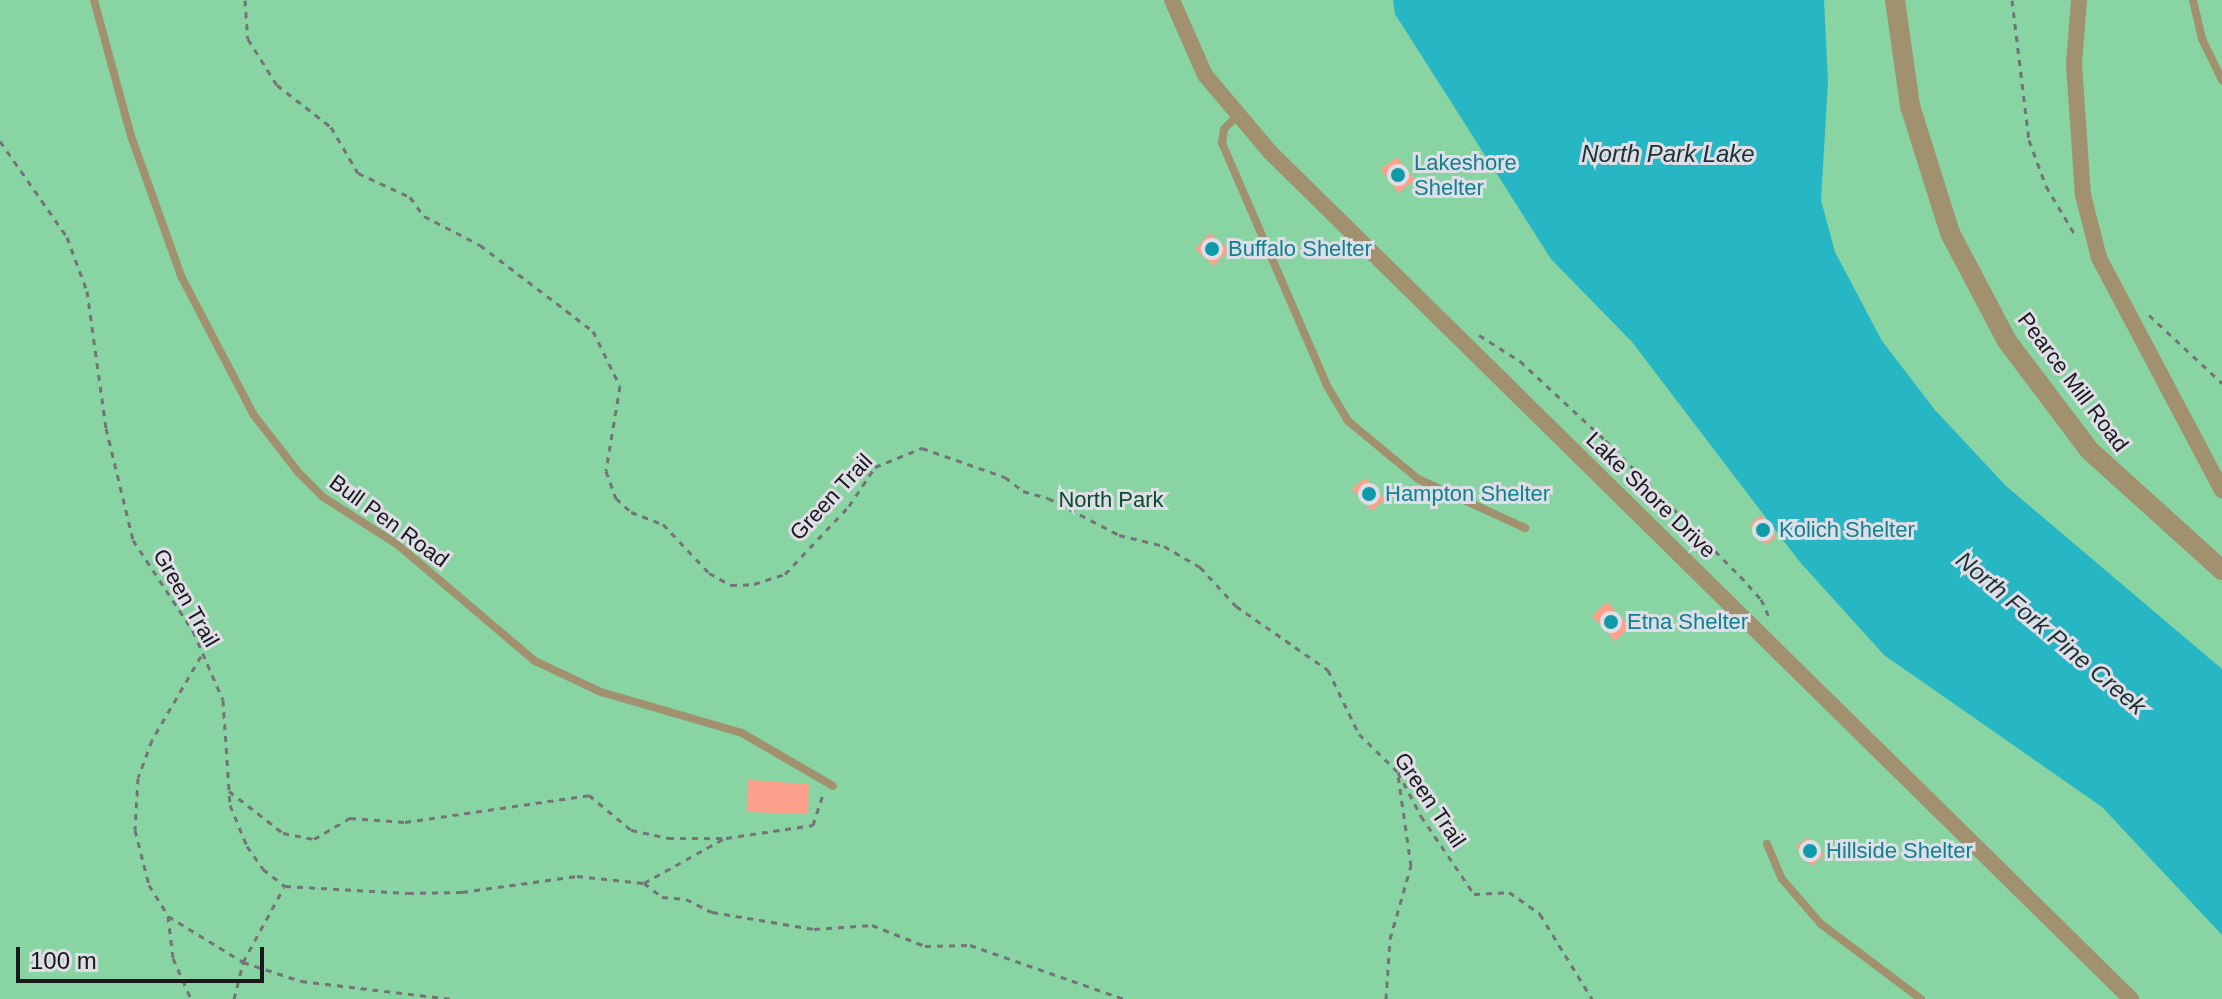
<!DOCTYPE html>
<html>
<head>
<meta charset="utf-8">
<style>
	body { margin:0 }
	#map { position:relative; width:2222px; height:999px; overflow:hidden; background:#dfdee6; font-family:Helvetica,sans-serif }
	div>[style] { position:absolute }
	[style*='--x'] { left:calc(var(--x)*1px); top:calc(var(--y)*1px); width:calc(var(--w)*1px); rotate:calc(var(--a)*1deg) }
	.green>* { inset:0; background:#88d5a3 }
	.water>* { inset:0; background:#26b6c4 }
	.building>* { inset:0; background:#fda18c }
	.path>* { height:3px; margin-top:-1.5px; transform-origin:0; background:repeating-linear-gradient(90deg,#747378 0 6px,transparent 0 12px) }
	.service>* { height:8px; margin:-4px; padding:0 4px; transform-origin:4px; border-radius:4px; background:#a1916f }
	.minor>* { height:16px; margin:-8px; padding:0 8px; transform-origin:8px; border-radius:8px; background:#a1916f }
	.tertiary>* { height:20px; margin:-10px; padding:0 10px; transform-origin:10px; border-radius:10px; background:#a1916f }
	.dots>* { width:22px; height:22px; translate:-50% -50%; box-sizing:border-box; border:4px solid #dfdee6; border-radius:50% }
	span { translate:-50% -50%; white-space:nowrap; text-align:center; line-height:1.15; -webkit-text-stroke:6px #dfdee6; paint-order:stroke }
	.culture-label { font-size:22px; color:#0d838f }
	.left { translate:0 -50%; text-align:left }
	.street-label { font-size:22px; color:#19191c }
	.park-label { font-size:22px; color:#084d2b }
	.water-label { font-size:24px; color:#1b3235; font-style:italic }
	.scale { position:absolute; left:16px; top:947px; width:248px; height:36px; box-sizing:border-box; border:4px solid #19191c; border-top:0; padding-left:10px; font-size:24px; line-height:28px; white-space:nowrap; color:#19191c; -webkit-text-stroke:6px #dfdee6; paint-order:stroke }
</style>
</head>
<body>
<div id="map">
	<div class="green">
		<i style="clip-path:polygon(0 0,2222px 0,2222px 999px,0 999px)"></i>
	</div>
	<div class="water">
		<i style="clip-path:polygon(1393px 0,1824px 0,1828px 82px,1821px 200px,1835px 252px,1882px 341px,1935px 410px,2006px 486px,2222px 669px,2222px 935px,2102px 807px,1884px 655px,1799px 561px,1632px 342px,1551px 259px,1395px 14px)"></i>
	</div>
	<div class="building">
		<i style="clip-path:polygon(1397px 157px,1415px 180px,1398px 193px,1381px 169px)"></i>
		<i style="clip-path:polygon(1210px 233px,1229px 250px,1214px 266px,1195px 249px)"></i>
		<i style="clip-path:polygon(1365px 478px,1385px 499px,1372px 511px,1352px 489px)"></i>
		<i style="clip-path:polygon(1761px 515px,1776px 537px,1765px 545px,1750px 524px)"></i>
		<i style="clip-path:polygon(1607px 602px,1630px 627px,1615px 641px,1592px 616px)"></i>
		<i style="clip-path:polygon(748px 780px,809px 784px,808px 814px,747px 812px)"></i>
		<i style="clip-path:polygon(1808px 837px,1824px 855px,1812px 866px,1796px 847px)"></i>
	</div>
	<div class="path">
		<i style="--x:245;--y:0;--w:39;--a:86"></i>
		<i style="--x:248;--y:39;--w:54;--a:57.8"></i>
		<i style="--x:277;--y:85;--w:68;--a:37.9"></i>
		<i style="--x:331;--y:127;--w:53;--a:59.6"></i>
		<i style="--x:358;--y:173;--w:57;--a:24.8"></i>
		<i style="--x:410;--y:197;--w:24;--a:54"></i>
		<i style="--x:424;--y:216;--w:63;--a:27.4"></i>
		<i style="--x:480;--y:245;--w:142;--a:37.3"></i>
		<i style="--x:593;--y:331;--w:61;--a:63.9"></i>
		<i style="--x:620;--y:386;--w:86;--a:99.4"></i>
		<i style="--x:606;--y:471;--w:29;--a:70"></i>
		<i style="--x:616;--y:498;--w:21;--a:43"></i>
		<i style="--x:631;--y:512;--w:34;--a:21"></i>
		<i style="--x:663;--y:524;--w:67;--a:46.8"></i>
		<i style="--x:709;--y:573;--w:25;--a:29"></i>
		<i style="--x:731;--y:585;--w:23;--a:-2"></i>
		<i style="--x:754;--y:584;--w:33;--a:-18"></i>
		<i style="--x:785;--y:574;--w:93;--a:-46.7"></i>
		<i style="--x:849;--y:506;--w:47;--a:-56.3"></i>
		<i style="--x:875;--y:467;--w:51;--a:-22"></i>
		<i style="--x:922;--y:448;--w:88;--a:19.3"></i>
		<i style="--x:1005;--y:477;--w:23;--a:38"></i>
		<i style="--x:1023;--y:491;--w:26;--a:16"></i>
		<i style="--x:1048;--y:498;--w:80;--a:27.5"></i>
		<i style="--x:1119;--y:535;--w:46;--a:13.7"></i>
		<i style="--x:1164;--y:546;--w:42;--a:30.3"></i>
		<i style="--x:1200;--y:567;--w:53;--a:47.3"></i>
		<i style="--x:1236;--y:606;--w:112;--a:34.8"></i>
		<i style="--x:1328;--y:670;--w:71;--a:64.2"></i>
		<i style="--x:1359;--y:734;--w:54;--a:44.3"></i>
		<i style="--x:1398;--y:772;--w:50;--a:62.4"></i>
		<i style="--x:1421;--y:816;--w:94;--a:55.8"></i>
		<i style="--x:1474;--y:894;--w:35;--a:-3"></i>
		<i style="--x:1509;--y:892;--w:38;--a:35"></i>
		<i style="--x:1540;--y:914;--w:100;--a:58.5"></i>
		<i style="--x:2012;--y:0;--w:141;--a:83.1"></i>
		<i style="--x:2029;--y:140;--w:49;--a:69.7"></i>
		<i style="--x:2046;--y:186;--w:55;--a:59.2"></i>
		<i style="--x:0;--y:141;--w:117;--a:55.1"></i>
		<i style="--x:67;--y:237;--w:58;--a:69.7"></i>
		<i style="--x:87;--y:291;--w:138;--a:82.1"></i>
		<i style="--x:106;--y:428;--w:115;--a:76.4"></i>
		<i style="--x:133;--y:540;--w:109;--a:56.6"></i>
		<i style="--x:193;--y:631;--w:75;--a:66.5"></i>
		<i style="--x:223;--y:700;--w:105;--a:86.2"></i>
		<i style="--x:230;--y:805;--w:44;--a:67.5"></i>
		<i style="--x:247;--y:846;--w:28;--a:55"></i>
		<i style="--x:263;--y:869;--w:28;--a:38"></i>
		<i style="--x:285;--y:886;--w:123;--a:3.3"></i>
		<i style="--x:408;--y:893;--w:54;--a:-1.1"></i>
		<i style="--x:462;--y:892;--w:116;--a:-7.9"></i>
		<i style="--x:577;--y:876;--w:67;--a:6"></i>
		<i style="--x:644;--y:883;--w:23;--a:38"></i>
		<i style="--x:662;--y:897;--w:24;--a:5"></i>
		<i style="--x:686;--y:899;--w:29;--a:27"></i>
		<i style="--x:712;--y:912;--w:103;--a:9.5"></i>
		<i style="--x:814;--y:929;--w:58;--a:-3.9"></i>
		<i style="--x:872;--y:925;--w:57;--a:21.6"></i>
		<i style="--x:925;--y:946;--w:45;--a:-1.3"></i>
		<i style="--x:970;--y:945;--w:163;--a:19.3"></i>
		<i style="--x:2149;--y:315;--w:100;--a:43"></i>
		<i style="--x:1479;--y:335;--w:49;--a:32.4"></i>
		<i style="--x:1520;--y:361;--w:116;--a:42.9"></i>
		<i style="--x:1605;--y:440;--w:192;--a:45.2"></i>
		<i style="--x:1740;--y:576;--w:31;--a:48"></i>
		<i style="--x:1761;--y:599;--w:24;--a:66"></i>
		<i style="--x:201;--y:656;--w:97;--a:120.3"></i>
		<i style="--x:152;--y:740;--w:40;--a:110.2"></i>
		<i style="--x:138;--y:778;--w:52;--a:93.3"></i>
		<i style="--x:135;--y:830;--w:57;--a:75.7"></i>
		<i style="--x:149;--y:885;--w:36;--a:58"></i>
		<i style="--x:168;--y:916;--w:88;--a:31.5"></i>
		<i style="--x:243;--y:962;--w:61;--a:18.1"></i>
		<i style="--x:301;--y:981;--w:152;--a:6.8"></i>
		<i style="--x:229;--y:791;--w:68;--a:37.9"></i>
		<i style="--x:283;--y:833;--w:32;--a:11"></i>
		<i style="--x:314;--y:839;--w:42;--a:-30.3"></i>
		<i style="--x:350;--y:818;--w:55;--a:4.2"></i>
		<i style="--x:405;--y:822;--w:186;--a:-8.3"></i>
		<i style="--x:589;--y:795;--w:55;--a:39.8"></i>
		<i style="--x:631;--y:830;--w:38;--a:12"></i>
		<i style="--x:668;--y:838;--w:58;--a:0"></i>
		<i style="--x:726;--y:838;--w:88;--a:-8.5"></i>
		<i style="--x:813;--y:825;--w:32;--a:-72"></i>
		<i style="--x:644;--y:883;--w:93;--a:-29.1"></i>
		<i style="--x:168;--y:916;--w:42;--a:83.2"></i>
		<i style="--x:173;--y:958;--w:45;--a:66.3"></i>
		<i style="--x:234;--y:999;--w:38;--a:-76"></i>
		<i style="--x:243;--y:962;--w:85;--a:-61.3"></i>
		<i style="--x:1386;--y:999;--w:60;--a:-86.2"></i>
		<i style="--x:1390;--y:939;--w:76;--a:-74"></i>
		<i style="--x:1411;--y:866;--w:92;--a:-98.1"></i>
	</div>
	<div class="service">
		<i style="--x:94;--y:0;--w:141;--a:74.8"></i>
		<i style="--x:131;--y:136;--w:149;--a:70.3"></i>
		<i style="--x:181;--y:276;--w:156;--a:62.4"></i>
		<i style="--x:253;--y:414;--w:75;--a:52.1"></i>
		<i style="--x:299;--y:473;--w:34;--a:45"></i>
		<i style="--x:323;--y:497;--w:89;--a:32.6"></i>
		<i style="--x:398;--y:545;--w:180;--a:40.3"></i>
		<i style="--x:535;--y:661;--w:73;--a:25.2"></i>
		<i style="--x:601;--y:692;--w:147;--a:16.2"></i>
		<i style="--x:742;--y:733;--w:105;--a:30.2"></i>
		<i style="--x:2193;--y:0;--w:40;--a:77"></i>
		<i style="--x:2202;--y:39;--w:46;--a:64"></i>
		<i style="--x:1237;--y:116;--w:18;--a:135"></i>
		<i style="--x:1224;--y:129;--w:14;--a:98"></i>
		<i style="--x:1222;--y:143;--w:265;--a:66.6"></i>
		<i style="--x:1327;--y:386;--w:41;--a:59"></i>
		<i style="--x:1348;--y:421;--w:91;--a:39.6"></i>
		<i style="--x:1418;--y:479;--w:118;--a:24.6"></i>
		<i style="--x:1767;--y:844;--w:38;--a:67"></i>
		<i style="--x:1782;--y:879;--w:60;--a:49.1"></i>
		<i style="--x:1821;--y:924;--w:125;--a:36.9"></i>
	</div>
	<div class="minor">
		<i style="--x:1172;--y:0;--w:82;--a:66.3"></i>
		<i style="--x:1205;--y:75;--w:101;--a:49.8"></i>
		<i style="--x:1270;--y:152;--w:1208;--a:44.53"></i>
		<i style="--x:2079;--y:0;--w:64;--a:94.5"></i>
		<i style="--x:2074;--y:64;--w:131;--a:86.1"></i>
		<i style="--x:2083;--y:195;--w:65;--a:75.7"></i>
		<i style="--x:2099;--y:258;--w:263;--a:62.1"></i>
	</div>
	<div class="tertiary">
		<i style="--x:1895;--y:0;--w:107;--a:81.9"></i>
		<i style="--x:1910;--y:106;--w:133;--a:72.5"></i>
		<i style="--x:1950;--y:233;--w:122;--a:62.2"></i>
		<i style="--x:2007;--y:341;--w:136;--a:53"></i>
		<i style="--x:2089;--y:450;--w:179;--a:42.1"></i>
	</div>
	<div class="dots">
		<i style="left:1398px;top:175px;background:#0f9aa8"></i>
		<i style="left:1212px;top:249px;background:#0f9aa8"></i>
		<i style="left:1369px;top:494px;background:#0f9aa8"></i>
		<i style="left:1763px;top:530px;background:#0f9aa8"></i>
		<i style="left:1611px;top:622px;background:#0f9aa8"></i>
		<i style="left:1810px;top:851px;background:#0f9aa8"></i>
	</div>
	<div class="culture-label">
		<span class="left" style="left:1414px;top:175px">Lakeshore<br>Shelter</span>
		<span class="left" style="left:1228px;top:249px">Buffalo Shelter</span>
		<span class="left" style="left:1385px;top:494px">Hampton Shelter</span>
		<span class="left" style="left:1779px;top:530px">Kolich Shelter</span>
		<span class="left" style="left:1627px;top:622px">Etna Shelter</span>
		<span class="left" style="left:1826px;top:851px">Hillside Shelter</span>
	</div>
	<div class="street-label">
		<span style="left:2073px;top:382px;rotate:53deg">Pearce Mill Road</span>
		<span style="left:1651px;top:495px;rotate:44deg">Lake Shore Drive</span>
		<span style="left:831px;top:497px;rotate:-47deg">Green Trail</span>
		<span style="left:389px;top:521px;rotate:36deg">Bull Pen Road</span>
		<span style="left:186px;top:598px;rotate:60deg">Green Trail</span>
		<span style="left:1430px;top:800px;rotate:56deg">Green Trail</span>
	</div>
	<div class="park-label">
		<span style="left:1111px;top:500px">North Park</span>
	</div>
	<div class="water-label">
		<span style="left:1668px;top:154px">North Park Lake</span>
		<span style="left:2051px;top:633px;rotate:40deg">North Fork Pine Creek</span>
	</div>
	<div class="scale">100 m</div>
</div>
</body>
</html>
